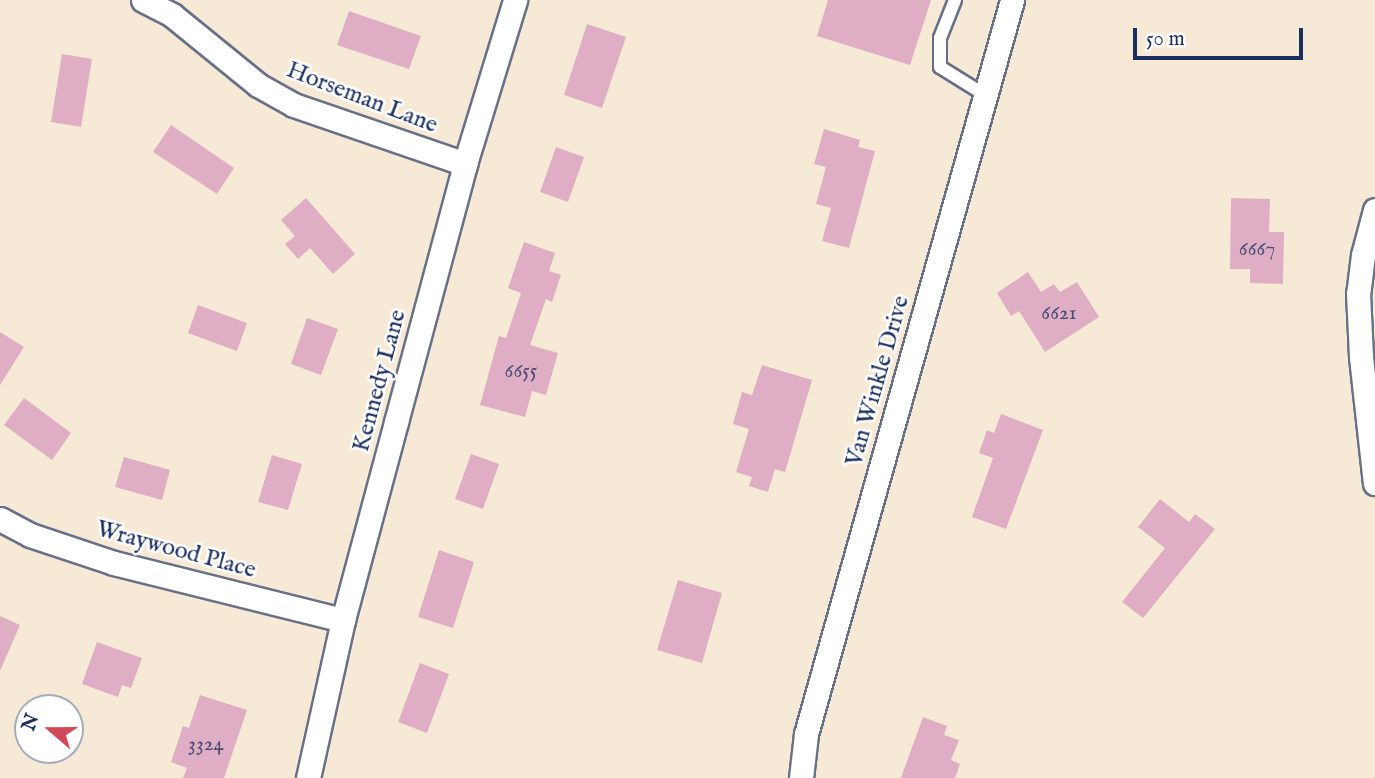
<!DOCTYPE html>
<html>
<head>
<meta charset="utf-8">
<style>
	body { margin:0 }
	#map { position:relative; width:1375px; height:778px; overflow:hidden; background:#f6ead6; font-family:"IM FELL English",serif }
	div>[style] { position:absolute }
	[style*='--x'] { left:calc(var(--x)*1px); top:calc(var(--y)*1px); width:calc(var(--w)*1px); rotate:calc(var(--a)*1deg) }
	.building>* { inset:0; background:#e0aec4 }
	.roads { filter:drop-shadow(2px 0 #687088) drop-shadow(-2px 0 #687088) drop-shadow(0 2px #687088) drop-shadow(0 -2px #687088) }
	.lane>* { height:12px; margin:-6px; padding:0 6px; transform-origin:6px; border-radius:6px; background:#fff }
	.street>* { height:23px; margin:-11.5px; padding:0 11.5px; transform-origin:11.5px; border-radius:11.5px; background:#fff }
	span { translate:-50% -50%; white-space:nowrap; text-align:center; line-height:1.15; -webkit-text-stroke:5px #fff; paint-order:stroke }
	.number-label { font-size:21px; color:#4c4f78 }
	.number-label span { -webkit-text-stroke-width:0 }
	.street-label { font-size:24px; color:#1b2f5e }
	.north { position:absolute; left:14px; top:694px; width:70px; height:70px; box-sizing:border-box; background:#fff; border:2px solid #a4acbf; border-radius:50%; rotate:290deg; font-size:19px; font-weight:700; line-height:28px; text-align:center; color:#1b2f5e }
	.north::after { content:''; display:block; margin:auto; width:24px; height:32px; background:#d1495b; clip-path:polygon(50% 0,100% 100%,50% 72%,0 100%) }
	.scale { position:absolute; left:1133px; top:28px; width:170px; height:32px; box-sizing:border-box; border:4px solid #1b2f5e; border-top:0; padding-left:9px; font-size:21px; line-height:24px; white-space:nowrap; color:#1b2f5e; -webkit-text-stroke:5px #fff; paint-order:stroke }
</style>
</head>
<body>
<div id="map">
	<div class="building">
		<i style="clip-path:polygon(828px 0,931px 0,910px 65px,817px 36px)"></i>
		<i style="clip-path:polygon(349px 11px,421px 36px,409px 69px,337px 45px)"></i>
		<i style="clip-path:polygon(587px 24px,626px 37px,602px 108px,564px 95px)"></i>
		<i style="clip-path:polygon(62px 54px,92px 59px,81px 127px,51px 122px)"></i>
		<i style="clip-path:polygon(171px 125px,234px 168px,217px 194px,153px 152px)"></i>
		<i style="clip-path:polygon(824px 129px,860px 140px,858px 147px,875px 151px,849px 248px,822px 241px,831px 208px,816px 204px,826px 167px,814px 164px)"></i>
		<i style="clip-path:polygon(556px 147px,584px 157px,568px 202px,540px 192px)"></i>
		<i style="clip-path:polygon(306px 198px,355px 254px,333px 274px,310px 248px,298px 259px,285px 244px,295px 236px,281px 220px)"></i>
		<i style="clip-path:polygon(1231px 198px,1270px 199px,1269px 232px,1284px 232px,1283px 284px,1250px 283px,1250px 269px,1230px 269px)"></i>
		<i style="clip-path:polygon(524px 242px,555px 253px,549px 271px,561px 275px,552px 302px,546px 299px,530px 345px,558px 353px,546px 395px,532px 391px,525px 417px,480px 405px,499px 336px,506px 338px,521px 293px,508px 288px)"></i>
		<i style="clip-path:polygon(1028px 272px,1041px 292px,1054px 284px,1060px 292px,1077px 282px,1099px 317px,1045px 352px,1019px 311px,1011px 316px,997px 293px)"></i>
		<i style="clip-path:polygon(198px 305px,247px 323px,237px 351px,188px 333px)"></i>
		<i style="clip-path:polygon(307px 318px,338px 329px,321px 375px,291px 364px)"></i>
		<i style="clip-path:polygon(0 332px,24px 347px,0 385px)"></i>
		<i style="clip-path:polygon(762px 365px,812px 380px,785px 472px,775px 469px,768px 492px,749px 486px,752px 477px,736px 472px,749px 429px,733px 424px,742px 392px,752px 395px)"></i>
		<i style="clip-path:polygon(24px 398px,71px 433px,52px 460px,4px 425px)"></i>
		<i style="clip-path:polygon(1001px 414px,1043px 430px,1006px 529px,972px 517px,993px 458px,979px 453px,987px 430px,994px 433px)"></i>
		<i style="clip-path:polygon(471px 454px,499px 464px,483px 509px,455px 499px)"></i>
		<i style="clip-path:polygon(272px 455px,302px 464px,288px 510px,258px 502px)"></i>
		<i style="clip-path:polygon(124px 457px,170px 470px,162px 500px,115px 487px)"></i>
		<i style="clip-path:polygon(1160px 499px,1189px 522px,1195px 514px,1215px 529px,1143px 618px,1122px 602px,1165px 548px,1138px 527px)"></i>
		<i style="clip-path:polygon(439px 550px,474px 562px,453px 628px,418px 617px)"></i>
		<i style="clip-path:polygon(678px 580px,722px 593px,702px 663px,657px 650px)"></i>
		<i style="clip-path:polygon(0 616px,20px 625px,0 671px)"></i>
		<i style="clip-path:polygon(97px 642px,142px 658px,131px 688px,122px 685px,118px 697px,82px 684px)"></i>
		<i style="clip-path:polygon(420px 663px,449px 674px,427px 733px,398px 722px)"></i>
		<i style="clip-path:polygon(200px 695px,247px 710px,224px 778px,183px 778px,187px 768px,171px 762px,183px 726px,189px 728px)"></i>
		<i style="clip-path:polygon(923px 717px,947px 726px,944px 735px,959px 740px,951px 760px,960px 764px,955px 778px,901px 778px)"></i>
	</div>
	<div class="roads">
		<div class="lane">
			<i style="--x:955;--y:0;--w:41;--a:111.5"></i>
			<i style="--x:940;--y:38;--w:29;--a:90"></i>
			<i style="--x:940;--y:67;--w:53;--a:31.9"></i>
		</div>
		<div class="street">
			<i style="--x:143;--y:0;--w:33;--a:27"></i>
			<i style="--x:172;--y:15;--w:111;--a:39.1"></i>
			<i style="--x:258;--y:85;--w:41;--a:29.1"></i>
			<i style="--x:294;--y:105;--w:181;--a:19"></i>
			<i style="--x:1375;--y:210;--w:47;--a:104.9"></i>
			<i style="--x:1363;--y:255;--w:38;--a:97"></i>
			<i style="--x:1358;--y:293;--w:64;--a:87.3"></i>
			<i style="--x:1361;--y:357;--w:127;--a:83.7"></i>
			<i style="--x:0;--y:519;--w:34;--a:28"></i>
			<i style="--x:30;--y:535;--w:89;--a:18.4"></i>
			<i style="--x:114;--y:563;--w:236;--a:14"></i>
			<i style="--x:308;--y:778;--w:162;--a:-77.5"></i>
			<i style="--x:343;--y:620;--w:205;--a:-75"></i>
			<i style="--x:396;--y:422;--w:267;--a:-75"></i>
			<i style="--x:465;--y:164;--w:171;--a:-73"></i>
			<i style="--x:801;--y:778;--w:44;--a:-83.5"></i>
			<i style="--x:806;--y:734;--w:762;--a:-74.32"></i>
		</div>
	</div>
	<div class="number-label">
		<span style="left:1257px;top:250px">6667</span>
		<span style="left:1059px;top:314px">6621</span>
		<span style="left:521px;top:372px">6655</span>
		<span style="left:206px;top:745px">3324</span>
	</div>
	<div class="street-label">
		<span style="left:362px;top:98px;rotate:21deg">Horseman Lane</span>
		<span style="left:380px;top:381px;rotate:-75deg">Kennedy Lane</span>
		<span style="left:878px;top:381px;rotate:-74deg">Van Winkle Drive</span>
		<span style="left:176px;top:550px;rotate:15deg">Wraywood Place</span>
	</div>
	<div class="north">N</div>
	<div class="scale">50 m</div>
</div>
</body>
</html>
